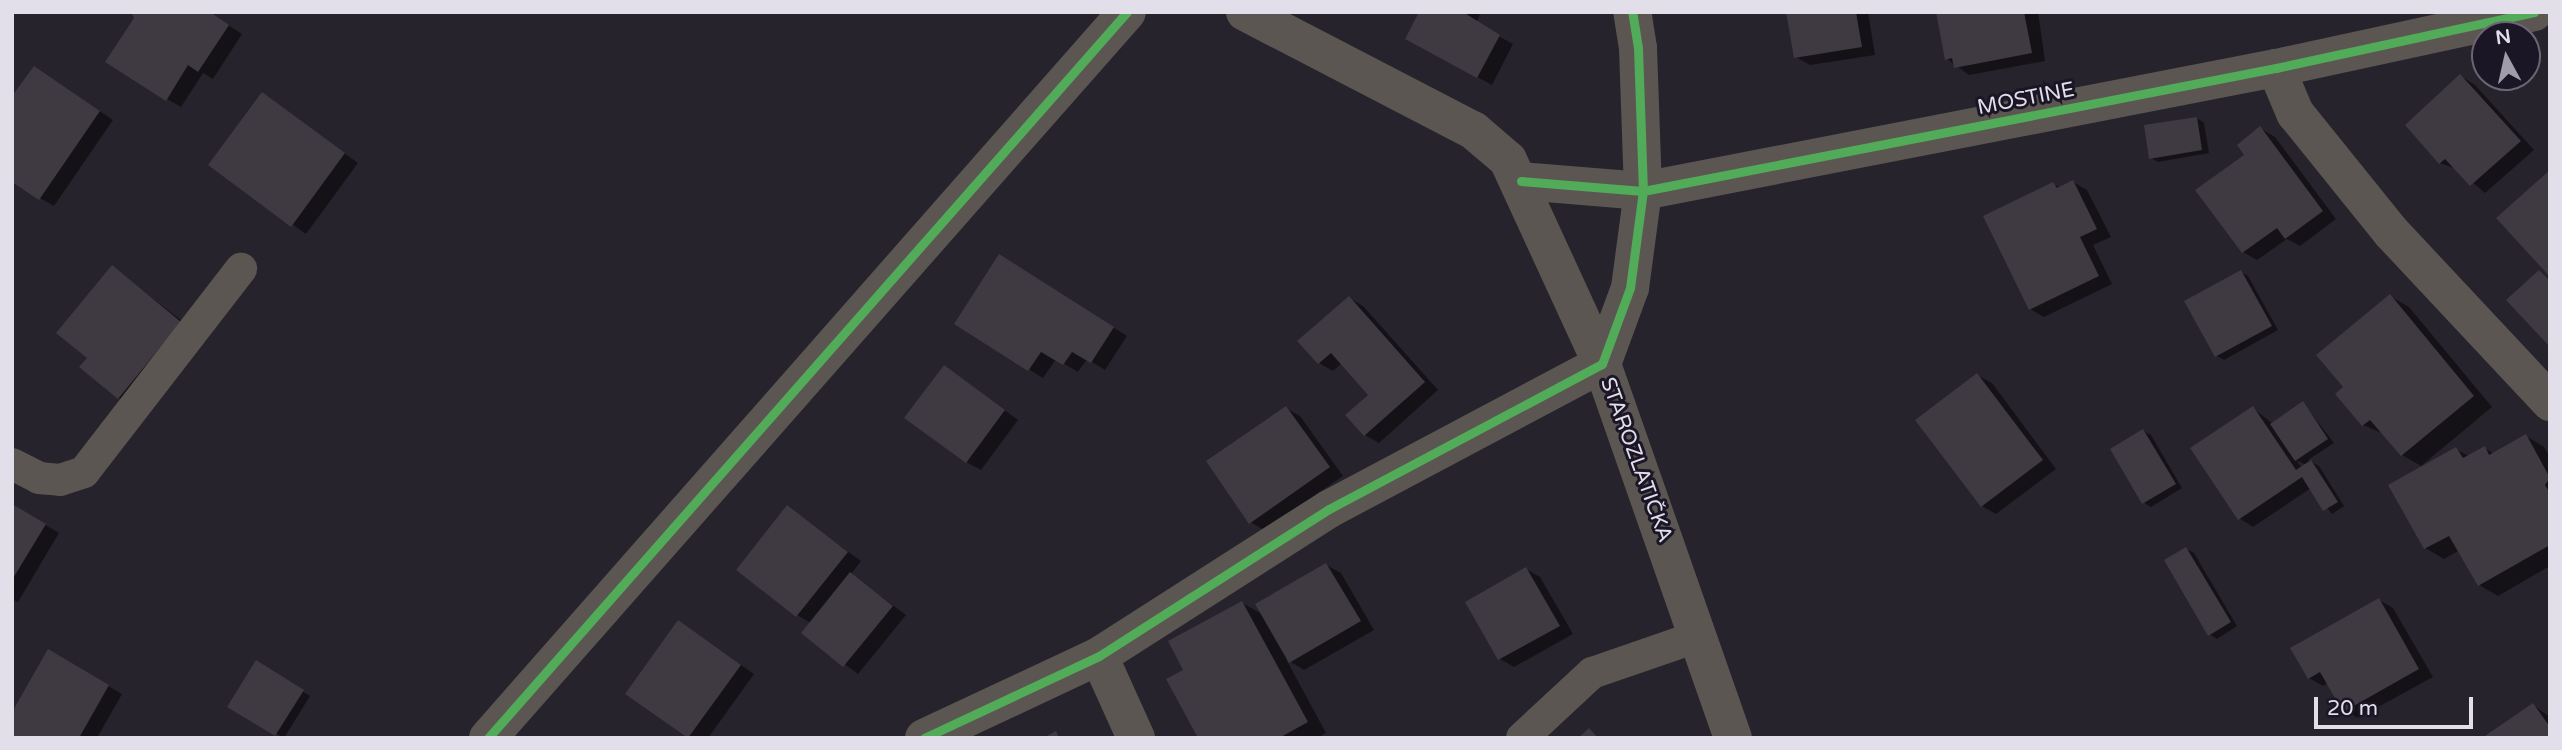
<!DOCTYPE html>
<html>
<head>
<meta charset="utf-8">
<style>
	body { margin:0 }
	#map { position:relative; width:2562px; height:750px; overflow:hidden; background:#26232c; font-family:"Varela Round",sans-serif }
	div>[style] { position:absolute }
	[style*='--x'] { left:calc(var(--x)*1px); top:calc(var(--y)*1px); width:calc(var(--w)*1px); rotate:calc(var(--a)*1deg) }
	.shadow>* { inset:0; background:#0007 }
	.building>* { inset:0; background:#3f3941 }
	.service>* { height:32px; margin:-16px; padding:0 16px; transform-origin:16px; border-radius:16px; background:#5b5651 }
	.minor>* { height:38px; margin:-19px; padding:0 19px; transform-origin:19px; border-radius:19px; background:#5b5651 }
	.cycleway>* { height:9px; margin:-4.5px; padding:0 4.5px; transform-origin:4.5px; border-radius:4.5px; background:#51ab58 }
	span { translate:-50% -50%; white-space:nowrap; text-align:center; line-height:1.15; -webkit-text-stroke:6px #1b1626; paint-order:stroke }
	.street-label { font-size:21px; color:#e2deea }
	.frame { position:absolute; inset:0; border:14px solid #e2deea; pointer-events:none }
	.north { position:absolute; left:2471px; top:21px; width:70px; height:70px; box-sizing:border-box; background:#1b1626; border:2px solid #6b6674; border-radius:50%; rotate:352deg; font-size:19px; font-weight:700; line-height:28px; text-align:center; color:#e2deea }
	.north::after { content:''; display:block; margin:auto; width:24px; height:32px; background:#a09da8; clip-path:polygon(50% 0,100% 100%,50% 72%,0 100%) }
	.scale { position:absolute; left:2314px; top:697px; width:159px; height:32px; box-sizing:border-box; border:4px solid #e2deea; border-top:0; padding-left:9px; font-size:21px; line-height:24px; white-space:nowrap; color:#e2deea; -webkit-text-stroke:5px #1b1626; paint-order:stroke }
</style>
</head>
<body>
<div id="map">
	<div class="shadow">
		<i style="clip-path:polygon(133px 12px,208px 12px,242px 34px,213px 79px,203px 73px,181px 107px,167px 99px)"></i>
		<i style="clip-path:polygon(1421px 12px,1477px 12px,1480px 14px,1476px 24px,1513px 44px,1492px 85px,1421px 47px)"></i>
		<i style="clip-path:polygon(1788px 12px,1868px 12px,1875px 55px,1810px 65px,1796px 57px)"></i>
		<i style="clip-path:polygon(1938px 12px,2038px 12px,2045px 61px,1969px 75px,1947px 59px)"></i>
		<i style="clip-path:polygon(48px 76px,113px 120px,54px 206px,40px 198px)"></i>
		<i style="clip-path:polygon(2461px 76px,2475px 85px,2534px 150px,2485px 193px,2457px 169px,2440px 163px)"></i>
		<i style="clip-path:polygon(262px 94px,358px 163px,306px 234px,210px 165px)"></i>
		<i style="clip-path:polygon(2197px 118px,2204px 123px,2209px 153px,2158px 162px,2151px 158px)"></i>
		<i style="clip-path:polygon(2261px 129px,2275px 137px,2336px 219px,2300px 246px,2287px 239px,2257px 260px,2243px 252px,2246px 155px)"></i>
		<i style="clip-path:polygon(2073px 182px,2087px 190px,2111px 237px,2093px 245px,2112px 284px,2044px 317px,2030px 309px,2053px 184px,2061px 188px)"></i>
		<i style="clip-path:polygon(1014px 264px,1127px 336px,1105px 370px,1087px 359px,1078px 372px,1056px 359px,1043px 378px,956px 324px)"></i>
		<i style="clip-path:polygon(112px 267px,195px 331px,133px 406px,119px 398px,90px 357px)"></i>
		<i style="clip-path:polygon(2241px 272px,2248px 276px,2278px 330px,2224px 360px,2217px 356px)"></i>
		<i style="clip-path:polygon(2390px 296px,2409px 307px,2492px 407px,2421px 466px,2402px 455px,2384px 434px,2363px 425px,2346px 387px)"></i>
		<i style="clip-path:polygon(1349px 298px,1363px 306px,1438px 390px,1379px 443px,1365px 435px,1370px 395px,1342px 363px,1333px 371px,1319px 363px)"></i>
		<i style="clip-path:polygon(1977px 375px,1992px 383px,2056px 469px,1996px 514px,1982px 506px)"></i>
		<i style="clip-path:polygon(958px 376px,1018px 420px,981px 470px,966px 462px)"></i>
		<i style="clip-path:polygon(evenodd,2303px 403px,2334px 443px,2308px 460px,2319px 466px,2344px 506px,2332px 514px,2311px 488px,2253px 527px,2239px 518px,2253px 408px,2273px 424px,2303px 403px,2296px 460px,2306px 465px,2302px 468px,2296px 460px)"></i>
		<i style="clip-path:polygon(1286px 408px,1300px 416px,1343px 476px,1264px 530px,1250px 522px)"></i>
		<i style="clip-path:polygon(2143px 431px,2151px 435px,2182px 488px,2151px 507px,2143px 502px)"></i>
		<i style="clip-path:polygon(2526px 436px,2544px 447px,2550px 457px,2550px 566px,2498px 596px,2479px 585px,2460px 550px,2444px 559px,2425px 548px,2456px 449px,2470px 457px,2485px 448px,2494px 454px)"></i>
		<i style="clip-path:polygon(12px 505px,59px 533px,18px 602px,12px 599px)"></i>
		<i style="clip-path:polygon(788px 508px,861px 561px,851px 574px,906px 615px,858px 674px,803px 633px,811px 623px,797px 615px)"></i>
		<i style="clip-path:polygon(2186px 549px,2194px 553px,2237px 626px,2217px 639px,2209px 634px)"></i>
		<i style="clip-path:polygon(1326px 565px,1341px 573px,1374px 630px,1304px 670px,1286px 659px,1326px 733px,1317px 738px,1200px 738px,1186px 670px,1242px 603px,1264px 615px)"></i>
		<i style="clip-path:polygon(1526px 569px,1540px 577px,1573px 634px,1514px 667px,1500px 659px)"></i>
		<i style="clip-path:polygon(2379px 600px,2393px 608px,2433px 677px,2358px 718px,2344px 710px,2328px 683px,2323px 686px,2309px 678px)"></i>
		<i style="clip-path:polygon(679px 622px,754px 674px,708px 738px,688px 738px)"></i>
		<i style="clip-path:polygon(49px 652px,122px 694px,97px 738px,14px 738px)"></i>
		<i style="clip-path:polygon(257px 663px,310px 696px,284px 738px,229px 706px)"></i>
		<i style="clip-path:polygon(2533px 705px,2550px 717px,2550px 738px)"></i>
	</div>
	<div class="building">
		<i style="clip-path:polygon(131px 12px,210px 12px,229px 25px,198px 72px,188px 65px,166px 101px,105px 62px,134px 18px)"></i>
		<i style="clip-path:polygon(1419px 12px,1463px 12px,1500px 35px,1477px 78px,1405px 39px)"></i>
		<i style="clip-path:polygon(1786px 12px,1856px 12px,1862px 47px,1794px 58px)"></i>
		<i style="clip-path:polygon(1936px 12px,2024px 12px,2032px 53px,1954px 68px,1952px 58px,1945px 60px)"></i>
		<i style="clip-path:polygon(34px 66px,100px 111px,39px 200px,12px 182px,12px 96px)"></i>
		<i style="clip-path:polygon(2460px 74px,2521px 141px,2470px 186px,2445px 159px,2439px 164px,2405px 125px)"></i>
		<i style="clip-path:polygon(262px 92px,345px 153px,291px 227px,208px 165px)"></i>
		<i style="clip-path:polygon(2197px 117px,2202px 150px,2149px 159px,2144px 125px)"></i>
		<i style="clip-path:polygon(2260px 126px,2323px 211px,2285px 239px,2277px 228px,2242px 253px,2195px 190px,2244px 155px,2237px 145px)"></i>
		<i style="clip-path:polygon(2550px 170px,2550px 277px,2496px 218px)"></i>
		<i style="clip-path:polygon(2073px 180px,2097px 229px,2080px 237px,2099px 276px,2029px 310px,1983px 216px,2053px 182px,2057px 188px)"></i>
		<i style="clip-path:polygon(999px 254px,1114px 327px,1091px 363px,1072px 352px,1063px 365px,1041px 352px,1028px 371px,954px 324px)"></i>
		<i style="clip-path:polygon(112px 265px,181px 322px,118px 399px,79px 367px,87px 358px,56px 333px)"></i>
		<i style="clip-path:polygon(2241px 270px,2272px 326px,2215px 357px,2184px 301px)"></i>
		<i style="clip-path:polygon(2539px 270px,2550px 281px,2550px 347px,2506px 300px)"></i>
		<i style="clip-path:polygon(2390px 294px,2474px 396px,2401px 456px,2370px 420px,2362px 426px,2335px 394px,2343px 387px,2316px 355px)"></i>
		<i style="clip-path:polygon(1349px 296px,1425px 382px,1364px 436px,1345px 415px,1368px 395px,1331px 353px,1318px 364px,1297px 341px)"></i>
		<i style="clip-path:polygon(944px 365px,1005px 410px,966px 463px,904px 418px)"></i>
		<i style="clip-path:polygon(1977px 373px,2043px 460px,1981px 507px,1915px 420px)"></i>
		<i style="clip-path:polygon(2303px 401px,2328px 439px,2295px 461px,2270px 424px)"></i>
		<i style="clip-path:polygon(1286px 406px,1330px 467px,1249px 524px,1206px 461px)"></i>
		<i style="clip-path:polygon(2253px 406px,2296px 470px,2311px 460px,2338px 502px,2323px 511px,2302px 477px,2238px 520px,2190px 448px)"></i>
		<i style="clip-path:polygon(2143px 429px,2176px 484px,2142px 504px,2110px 449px)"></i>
		<i style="clip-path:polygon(2526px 434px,2550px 478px,2545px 485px,2550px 493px,2550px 545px,2478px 586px,2449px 536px,2424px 549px,2388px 485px,2456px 447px,2463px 458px,2485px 446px,2489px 455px)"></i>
		<i style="clip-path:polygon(12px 504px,46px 524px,12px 580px)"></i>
		<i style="clip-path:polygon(787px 505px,848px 552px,796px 617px,736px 570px)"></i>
		<i style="clip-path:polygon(2186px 547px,2231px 622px,2208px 636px,2164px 560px)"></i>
		<i style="clip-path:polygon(1326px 563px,1361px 621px,1289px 663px,1255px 604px)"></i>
		<i style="clip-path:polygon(1526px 567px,1560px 626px,1498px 660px,1465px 602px)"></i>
		<i style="clip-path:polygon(850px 572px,893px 606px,843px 667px,801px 633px)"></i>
		<i style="clip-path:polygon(2379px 598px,2419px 669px,2343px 712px,2320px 672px,2308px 679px,2290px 648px)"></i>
		<i style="clip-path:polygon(1242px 601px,1308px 722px,1279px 738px,1198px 738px,1166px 679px,1183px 670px,1168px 641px)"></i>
		<i style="clip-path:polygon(678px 620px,741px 665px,688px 738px,625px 694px)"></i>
		<i style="clip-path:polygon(48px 649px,109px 685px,79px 738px,12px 738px,12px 712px)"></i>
		<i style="clip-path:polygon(256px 660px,304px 690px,275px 736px,227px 707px)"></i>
		<i style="clip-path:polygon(2533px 703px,2550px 727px,2550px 738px,2482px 738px)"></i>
		<i style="clip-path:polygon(1589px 728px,1598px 738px,1578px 738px)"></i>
		<i style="clip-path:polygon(1056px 731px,1059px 738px,1043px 738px)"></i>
	</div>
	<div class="service">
		<i style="--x:12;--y:464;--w:30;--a:27"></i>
		<i style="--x:39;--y:478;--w:21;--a:5"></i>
		<i style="--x:60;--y:480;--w:25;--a:-18"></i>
		<i style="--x:84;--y:472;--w:257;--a:-52.3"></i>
		<i style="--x:1522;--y:738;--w:96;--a:-42.9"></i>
		<i style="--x:1592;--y:673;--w:113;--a:-19.1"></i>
	</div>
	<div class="minor">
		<i style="--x:1245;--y:12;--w:257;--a:27.4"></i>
		<i style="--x:1473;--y:130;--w:46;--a:40.6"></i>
		<i style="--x:1508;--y:160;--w:225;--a:65.3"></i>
		<i style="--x:1602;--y:364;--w:396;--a:70.7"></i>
		<i style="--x:2276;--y:68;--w:49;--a:67.1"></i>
		<i style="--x:2295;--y:113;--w:153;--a:51.1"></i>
		<i style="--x:2391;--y:232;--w:233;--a:46.9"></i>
		<i style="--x:1521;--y:181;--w:122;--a:4.7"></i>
		<i style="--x:1643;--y:191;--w:645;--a:-11"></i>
		<i style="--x:2276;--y:68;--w:264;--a:-12.2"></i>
		<i style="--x:1099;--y:656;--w:90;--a:65.7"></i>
		<i style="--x:488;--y:738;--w:967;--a:-48.65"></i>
		<i style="--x:924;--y:738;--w:193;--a:-25.1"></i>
		<i style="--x:1099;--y:656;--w:273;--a:-32.6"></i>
		<i style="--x:1329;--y:509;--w:309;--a:-28"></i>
		<i style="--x:1602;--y:364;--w:81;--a:-69.8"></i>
		<i style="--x:1630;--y:288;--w:98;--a:-82.4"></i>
		<i style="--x:1643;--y:191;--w:143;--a:-92"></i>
		<i style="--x:1638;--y:48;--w:36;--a:-99"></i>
	</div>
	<div class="cycleway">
		<i style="--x:1521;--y:181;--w:122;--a:4.7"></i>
		<i style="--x:1643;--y:191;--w:645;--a:-11"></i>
		<i style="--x:2276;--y:68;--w:264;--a:-12.2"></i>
		<i style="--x:488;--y:738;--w:967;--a:-48.65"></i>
		<i style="--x:924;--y:738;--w:193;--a:-25.1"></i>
		<i style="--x:1099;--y:656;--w:273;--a:-32.6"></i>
		<i style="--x:1329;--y:509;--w:309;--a:-28"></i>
		<i style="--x:1602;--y:364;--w:81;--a:-69.8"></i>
		<i style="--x:1630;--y:288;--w:98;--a:-82.4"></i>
		<i style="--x:1643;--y:191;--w:143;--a:-92"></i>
		<i style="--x:1638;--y:48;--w:36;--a:-99"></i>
	</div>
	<div class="street-label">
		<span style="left:2026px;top:99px;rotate:-11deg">MOSTINE</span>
		<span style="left:1636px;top:460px;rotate:70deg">STAROZLATIČKA</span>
	</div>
	<div class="frame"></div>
	<div class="north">N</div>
	<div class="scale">20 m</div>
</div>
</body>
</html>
